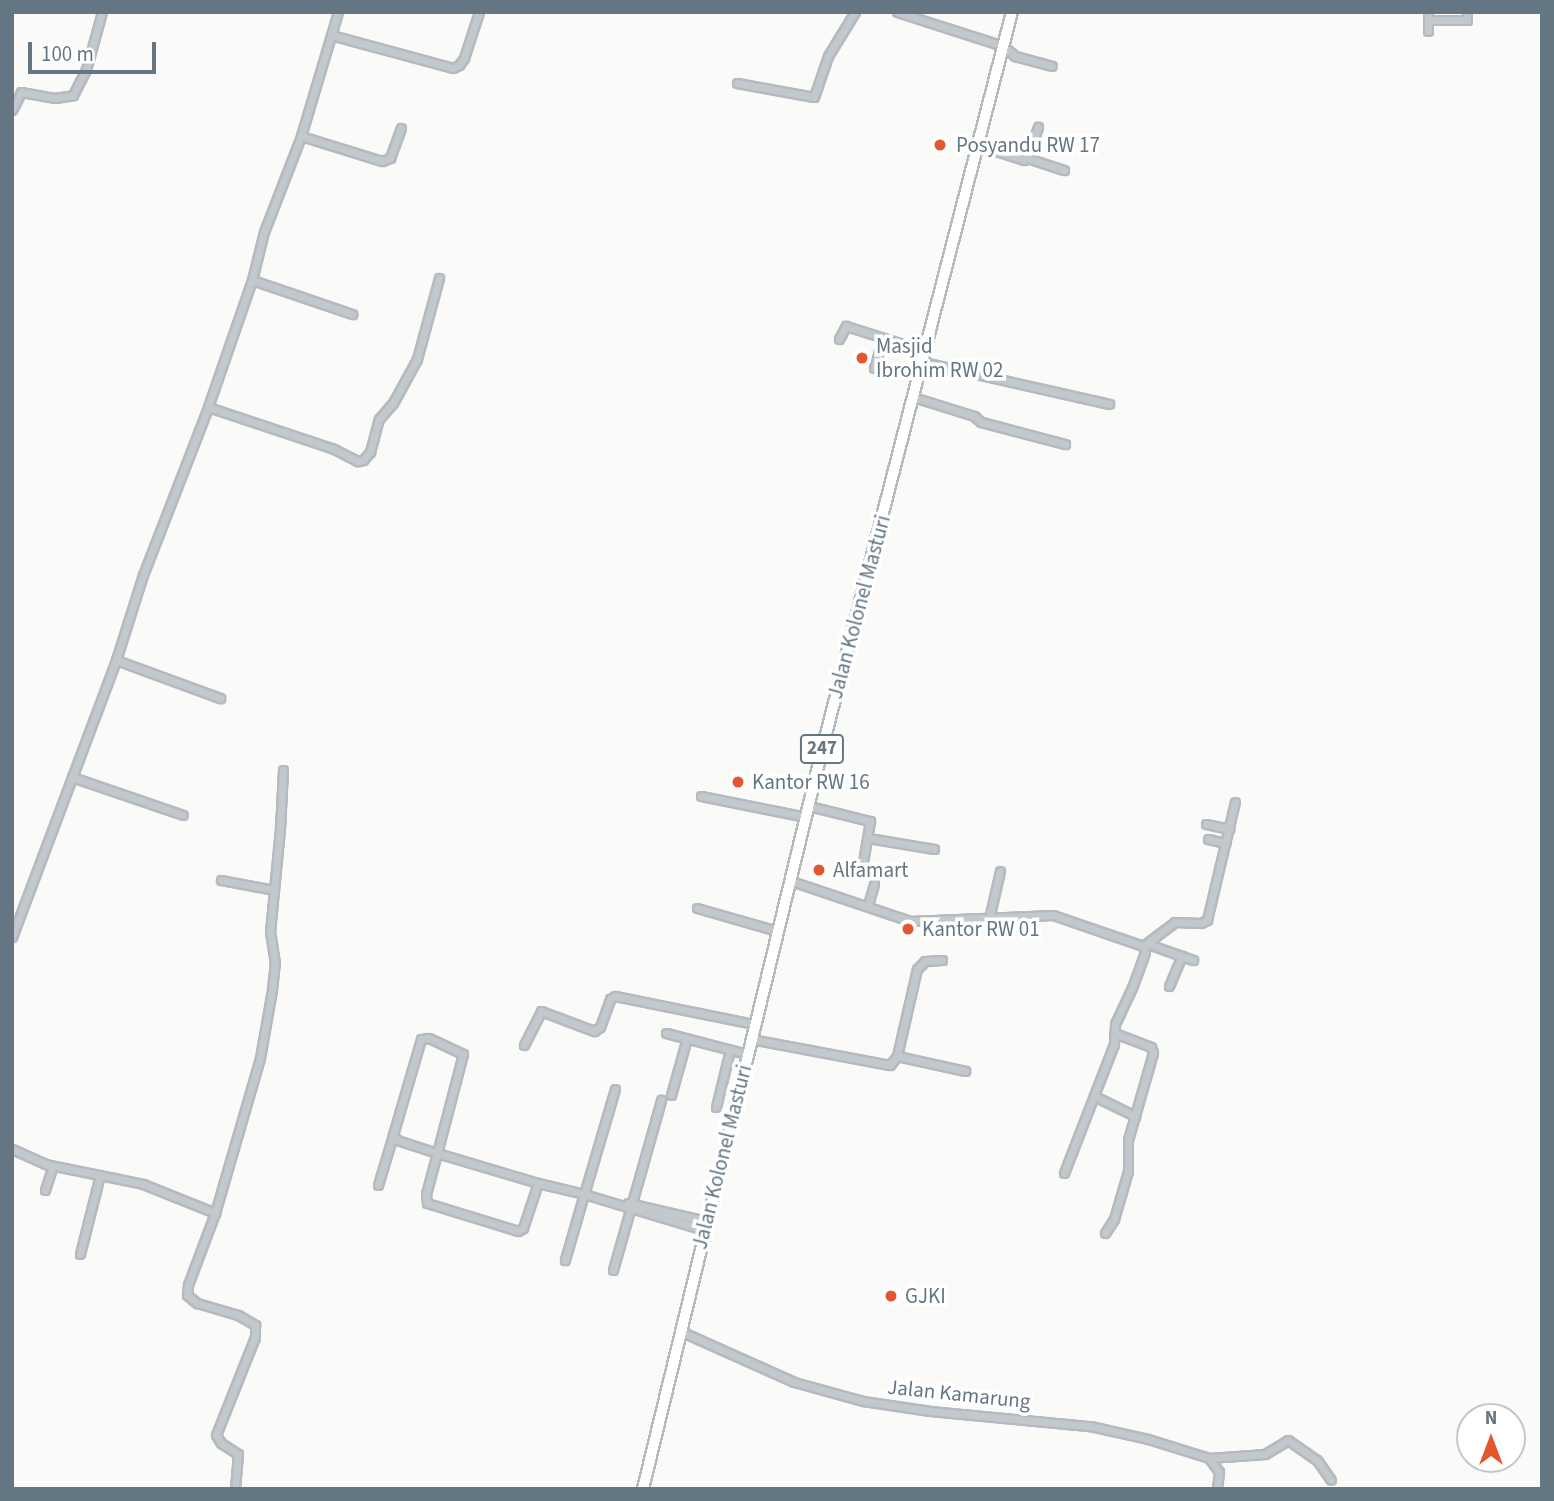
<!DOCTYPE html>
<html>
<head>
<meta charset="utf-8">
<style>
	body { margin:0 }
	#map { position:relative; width:1554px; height:1501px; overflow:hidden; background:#fafaf8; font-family:"Source Sans 3",sans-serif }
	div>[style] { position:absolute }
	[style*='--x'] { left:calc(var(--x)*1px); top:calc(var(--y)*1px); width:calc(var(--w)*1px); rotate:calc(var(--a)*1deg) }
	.roads { filter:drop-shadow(2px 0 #b5babe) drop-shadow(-2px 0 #b5babe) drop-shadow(0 2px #b5babe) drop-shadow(0 -2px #b5babe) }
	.minor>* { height:7px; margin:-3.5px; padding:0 3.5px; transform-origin:3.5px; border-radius:3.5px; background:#c3c8cc }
	.primary>* { height:10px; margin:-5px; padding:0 5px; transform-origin:5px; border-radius:5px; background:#fff }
	.dots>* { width:19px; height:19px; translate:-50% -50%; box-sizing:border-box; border:4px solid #fff; border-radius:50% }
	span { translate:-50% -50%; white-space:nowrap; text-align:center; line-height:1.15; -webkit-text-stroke:7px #fff; paint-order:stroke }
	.shield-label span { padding:2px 5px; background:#fff; border:2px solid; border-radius:5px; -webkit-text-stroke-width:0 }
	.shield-label { font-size:19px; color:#657683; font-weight:700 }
	.poi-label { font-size:21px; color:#657683 }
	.left { translate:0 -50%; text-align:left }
	.street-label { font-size:21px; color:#657683 }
	.frame { position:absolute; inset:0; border:14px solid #657683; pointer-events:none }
	.north { position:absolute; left:1456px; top:1403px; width:70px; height:70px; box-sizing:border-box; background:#fff; border:2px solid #c1c8cd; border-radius:50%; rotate:0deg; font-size:19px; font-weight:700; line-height:28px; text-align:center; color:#657683 }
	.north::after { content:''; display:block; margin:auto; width:24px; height:32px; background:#e4572e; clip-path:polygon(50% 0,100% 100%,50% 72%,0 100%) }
	.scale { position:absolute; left:28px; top:42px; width:128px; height:32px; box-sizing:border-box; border:4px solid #657683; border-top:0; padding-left:9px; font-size:21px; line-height:24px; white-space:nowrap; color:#657683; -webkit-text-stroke:5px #fff; paint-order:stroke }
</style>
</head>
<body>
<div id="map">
	<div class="roads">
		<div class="minor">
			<i style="--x:897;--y:12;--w:111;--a:17.8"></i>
			<i style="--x:1003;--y:46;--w:16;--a:40"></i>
			<i style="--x:1015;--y:56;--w:38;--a:15"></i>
			<i style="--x:1428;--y:20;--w:39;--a:0"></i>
			<i style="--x:1467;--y:20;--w:8;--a:-90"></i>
			<i style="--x:1428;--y:31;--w:19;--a:-90"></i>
			<i style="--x:331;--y:35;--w:126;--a:15.1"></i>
			<i style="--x:453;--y:68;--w:7;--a:-27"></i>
			<i style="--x:459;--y:65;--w:9;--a:-54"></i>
			<i style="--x:464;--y:58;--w:48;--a:-71.9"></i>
			<i style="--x:737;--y:83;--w:78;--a:10.3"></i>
			<i style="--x:814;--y:97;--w:43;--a:-71.1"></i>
			<i style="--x:828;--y:56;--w:52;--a:-58.5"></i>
			<i style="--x:12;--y:110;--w:20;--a:-63"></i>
			<i style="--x:21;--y:92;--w:35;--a:10"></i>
			<i style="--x:55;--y:98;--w:18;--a:-9"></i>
			<i style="--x:73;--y:95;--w:28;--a:-63"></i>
			<i style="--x:86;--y:70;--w:60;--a:-74.6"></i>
			<i style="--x:301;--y:136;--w:85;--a:17.2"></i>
			<i style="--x:382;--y:161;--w:9;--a:-21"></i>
			<i style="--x:390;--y:158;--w:32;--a:-70"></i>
			<i style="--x:977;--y:145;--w:49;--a:17.7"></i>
			<i style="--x:1024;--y:160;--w:6;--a:-45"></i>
			<i style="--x:1028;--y:156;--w:31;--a:-71"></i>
			<i style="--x:1027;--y:158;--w:39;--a:18"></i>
			<i style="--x:252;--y:280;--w:106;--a:18.8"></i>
			<i style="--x:839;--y:339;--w:15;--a:-62"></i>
			<i style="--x:846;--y:326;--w:83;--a:17.6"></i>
			<i style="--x:923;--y:362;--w:191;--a:12.7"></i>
			<i style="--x:874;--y:368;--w:31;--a:-73"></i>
			<i style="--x:913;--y:397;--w:64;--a:17.3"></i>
			<i style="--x:974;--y:416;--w:9;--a:41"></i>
			<i style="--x:981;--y:422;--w:87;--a:14.7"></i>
			<i style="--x:208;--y:407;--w:133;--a:18.4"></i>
			<i style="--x:334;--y:449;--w:27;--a:27"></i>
			<i style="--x:358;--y:461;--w:5;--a:-11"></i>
			<i style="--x:363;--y:460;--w:11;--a:-49"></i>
			<i style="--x:370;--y:452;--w:34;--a:-75"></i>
			<i style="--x:379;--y:419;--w:21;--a:-49"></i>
			<i style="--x:393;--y:403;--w:50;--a:-61.4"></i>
			<i style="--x:417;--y:359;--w:84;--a:-74.8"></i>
			<i style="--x:116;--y:660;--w:111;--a:20.1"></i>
			<i style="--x:72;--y:777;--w:117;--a:18.9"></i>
			<i style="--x:701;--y:796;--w:107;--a:11.3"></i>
			<i style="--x:809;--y:806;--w:63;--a:13.8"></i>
			<i style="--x:870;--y:821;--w:42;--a:99.7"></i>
			<i style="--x:1206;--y:824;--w:24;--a:12"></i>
			<i style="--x:868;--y:838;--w:67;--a:9.5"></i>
			<i style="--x:1208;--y:839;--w:18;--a:13"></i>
			<i style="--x:221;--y:880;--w:54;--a:10.7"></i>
			<i style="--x:791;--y:881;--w:126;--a:18.6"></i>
			<i style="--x:910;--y:921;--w:143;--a:-2.4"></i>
			<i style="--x:1053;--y:915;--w:95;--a:19"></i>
			<i style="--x:1143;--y:946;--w:40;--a:-37"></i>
			<i style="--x:1175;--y:922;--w:26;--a:2"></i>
			<i style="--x:1201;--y:923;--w:7;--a:-27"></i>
			<i style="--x:1207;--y:920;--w:121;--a:-76.7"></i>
			<i style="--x:868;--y:905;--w:22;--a:-74"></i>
			<i style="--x:697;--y:908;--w:83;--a:16"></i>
			<i style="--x:989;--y:919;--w:49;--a:-77.1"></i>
			<i style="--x:12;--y:937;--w:296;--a:-69.4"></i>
			<i style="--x:116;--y:660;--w:89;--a:-72.4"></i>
			<i style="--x:143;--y:575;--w:180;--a:-68.8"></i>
			<i style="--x:208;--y:407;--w:134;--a:-70.9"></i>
			<i style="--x:252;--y:280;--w:49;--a:-76"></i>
			<i style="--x:264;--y:232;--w:103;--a:-68.9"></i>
			<i style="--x:301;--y:136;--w:129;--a:-73.4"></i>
			<i style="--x:1148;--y:944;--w:48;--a:19.6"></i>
			<i style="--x:1169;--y:986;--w:33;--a:-67"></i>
			<i style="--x:666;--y:1033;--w:84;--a:14.5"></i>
			<i style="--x:751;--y:1039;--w:141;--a:10.6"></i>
			<i style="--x:890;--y:1065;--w:11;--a:-52"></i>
			<i style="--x:897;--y:1056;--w:89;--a:-77.1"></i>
			<i style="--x:917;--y:969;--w:11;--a:-45"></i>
			<i style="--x:925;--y:961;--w:17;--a:-3"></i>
			<i style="--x:524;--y:1045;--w:38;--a:-63"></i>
			<i style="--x:541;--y:1011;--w:57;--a:20.7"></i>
			<i style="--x:594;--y:1031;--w:7;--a:-34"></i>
			<i style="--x:600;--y:1027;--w:30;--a:-70"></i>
			<i style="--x:610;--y:999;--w:6;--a:-31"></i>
			<i style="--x:615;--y:996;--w:142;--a:11.4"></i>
			<i style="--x:897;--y:1056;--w:70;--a:12.4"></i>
			<i style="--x:615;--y:1089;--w:109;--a:106.4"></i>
			<i style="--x:584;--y:1194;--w:125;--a:16.7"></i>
			<i style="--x:671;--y:1095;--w:59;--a:-74.3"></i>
			<i style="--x:1094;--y:1096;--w:46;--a:26"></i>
			<i style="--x:716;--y:1107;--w:59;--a:-76.2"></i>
			<i style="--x:12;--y:1149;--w:36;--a:24"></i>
			<i style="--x:45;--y:1164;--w:100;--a:11.5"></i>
			<i style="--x:143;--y:1184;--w:78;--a:21.9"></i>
			<i style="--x:215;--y:1213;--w:77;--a:110.6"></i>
			<i style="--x:188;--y:1285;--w:10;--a:96"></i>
			<i style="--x:187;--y:1295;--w:13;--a:39"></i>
			<i style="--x:197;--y:1303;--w:43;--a:16.3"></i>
			<i style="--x:238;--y:1315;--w:20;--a:30"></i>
			<i style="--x:255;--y:1325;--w:12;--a:90"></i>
			<i style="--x:255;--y:1337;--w:105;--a:111.7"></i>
			<i style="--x:216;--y:1435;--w:9;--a:58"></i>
			<i style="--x:221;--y:1443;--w:20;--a:33"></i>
			<i style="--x:238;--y:1454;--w:35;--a:95"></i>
			<i style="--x:1064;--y:1173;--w:138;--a:-68.8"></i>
			<i style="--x:1114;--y:1044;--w:20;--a:-87"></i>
			<i style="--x:1115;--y:1024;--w:40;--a:-65"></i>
			<i style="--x:1132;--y:988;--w:38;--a:-70"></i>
			<i style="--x:1145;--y:952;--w:6;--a:-108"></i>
			<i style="--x:538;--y:1183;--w:105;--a:-163.5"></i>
			<i style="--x:437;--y:1153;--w:102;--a:-75.3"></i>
			<i style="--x:463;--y:1054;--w:38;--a:-155"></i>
			<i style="--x:428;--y:1038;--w:7;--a:172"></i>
			<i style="--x:421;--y:1039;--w:100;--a:106.3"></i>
			<i style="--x:393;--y:1135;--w:6;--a:51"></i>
			<i style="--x:397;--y:1140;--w:42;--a:18"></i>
			<i style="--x:437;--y:1153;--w:42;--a:105"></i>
			<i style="--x:426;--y:1194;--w:9;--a:84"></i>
			<i style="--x:427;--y:1203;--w:95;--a:17.1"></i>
			<i style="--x:518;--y:1231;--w:6;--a:-31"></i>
			<i style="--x:523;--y:1228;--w:47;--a:-71.6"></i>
			<i style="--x:538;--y:1183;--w:47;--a:13.4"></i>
			<i style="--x:584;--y:1194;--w:69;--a:106.1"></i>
			<i style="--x:378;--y:1185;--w:52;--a:-73.3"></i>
			<i style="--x:45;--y:1190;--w:25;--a:-72"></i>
			<i style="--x:628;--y:1203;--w:80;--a:13"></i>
			<i style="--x:215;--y:1213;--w:161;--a:-73.8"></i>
			<i style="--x:260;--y:1058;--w:69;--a:-80"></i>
			<i style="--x:272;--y:990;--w:27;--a:-84"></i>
			<i style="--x:275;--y:963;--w:31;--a:-99"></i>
			<i style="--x:270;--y:932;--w:103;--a:-84.5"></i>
			<i style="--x:280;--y:829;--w:59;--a:-87.1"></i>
			<i style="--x:1105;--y:1233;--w:17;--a:-57"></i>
			<i style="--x:1114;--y:1219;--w:50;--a:-73.7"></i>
			<i style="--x:1128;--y:1171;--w:31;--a:-90"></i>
			<i style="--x:1128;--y:1140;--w:91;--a:-74"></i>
			<i style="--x:1153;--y:1053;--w:6;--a:-108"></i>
			<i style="--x:1151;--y:1047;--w:39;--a:-159"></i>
			<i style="--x:80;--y:1254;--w:81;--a:-75.8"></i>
			<i style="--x:613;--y:1270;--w:177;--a:-74.2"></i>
			<i style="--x:680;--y:1331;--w:125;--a:24.1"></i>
			<i style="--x:794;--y:1382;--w:72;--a:15.4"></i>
			<i style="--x:863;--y:1401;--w:68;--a:8.5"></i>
			<i style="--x:930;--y:1411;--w:161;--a:5.4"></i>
			<i style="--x:1090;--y:1426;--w:59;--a:12.6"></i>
			<i style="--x:1148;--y:1439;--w:64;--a:17.3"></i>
			<i style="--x:1209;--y:1458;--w:17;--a:54"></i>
			<i style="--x:1219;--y:1472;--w:17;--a:97"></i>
			<i style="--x:1209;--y:1458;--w:56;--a:-4.1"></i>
			<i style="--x:1265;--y:1454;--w:27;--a:-31"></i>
			<i style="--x:1288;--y:1440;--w:35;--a:35"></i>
			<i style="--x:1317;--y:1460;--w:24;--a:55"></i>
		</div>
		<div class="primary">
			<i style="--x:643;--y:1489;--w:773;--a:-76.38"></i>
			<i style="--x:825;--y:738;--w:750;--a:-75.56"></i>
		</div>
	</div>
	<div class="dots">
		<i style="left:940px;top:145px;background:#e4572e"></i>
		<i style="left:862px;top:358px;background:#e4572e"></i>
		<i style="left:738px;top:782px;background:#e4572e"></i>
		<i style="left:819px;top:870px;background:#e4572e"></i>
		<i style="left:908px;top:929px;background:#e4572e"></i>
		<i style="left:891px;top:1296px;background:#e4572e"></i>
	</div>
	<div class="shield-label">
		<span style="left:822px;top:749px">247</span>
	</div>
	<div class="poi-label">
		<span class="left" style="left:956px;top:145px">Posyandu RW 17</span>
		<span class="left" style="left:876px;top:358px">Masjid<br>Ibrohim RW 02</span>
		<span class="left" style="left:752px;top:782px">Kantor RW 16</span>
		<span class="left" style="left:833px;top:870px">Alfamart</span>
		<span class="left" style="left:922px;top:929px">Kantor RW 01</span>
		<span class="left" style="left:905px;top:1296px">GJKI</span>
	</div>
	<div class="street-label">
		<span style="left:859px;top:607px;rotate:-75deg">Jalan Kolonel Masturi</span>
		<span style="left:722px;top:1157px;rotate:-76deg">Jalan Kolonel Masturi</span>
		<span style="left:959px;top:1394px;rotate:6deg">Jalan Kamarung</span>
	</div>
	<div class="frame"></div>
	<div class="north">N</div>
	<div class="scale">100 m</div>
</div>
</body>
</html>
